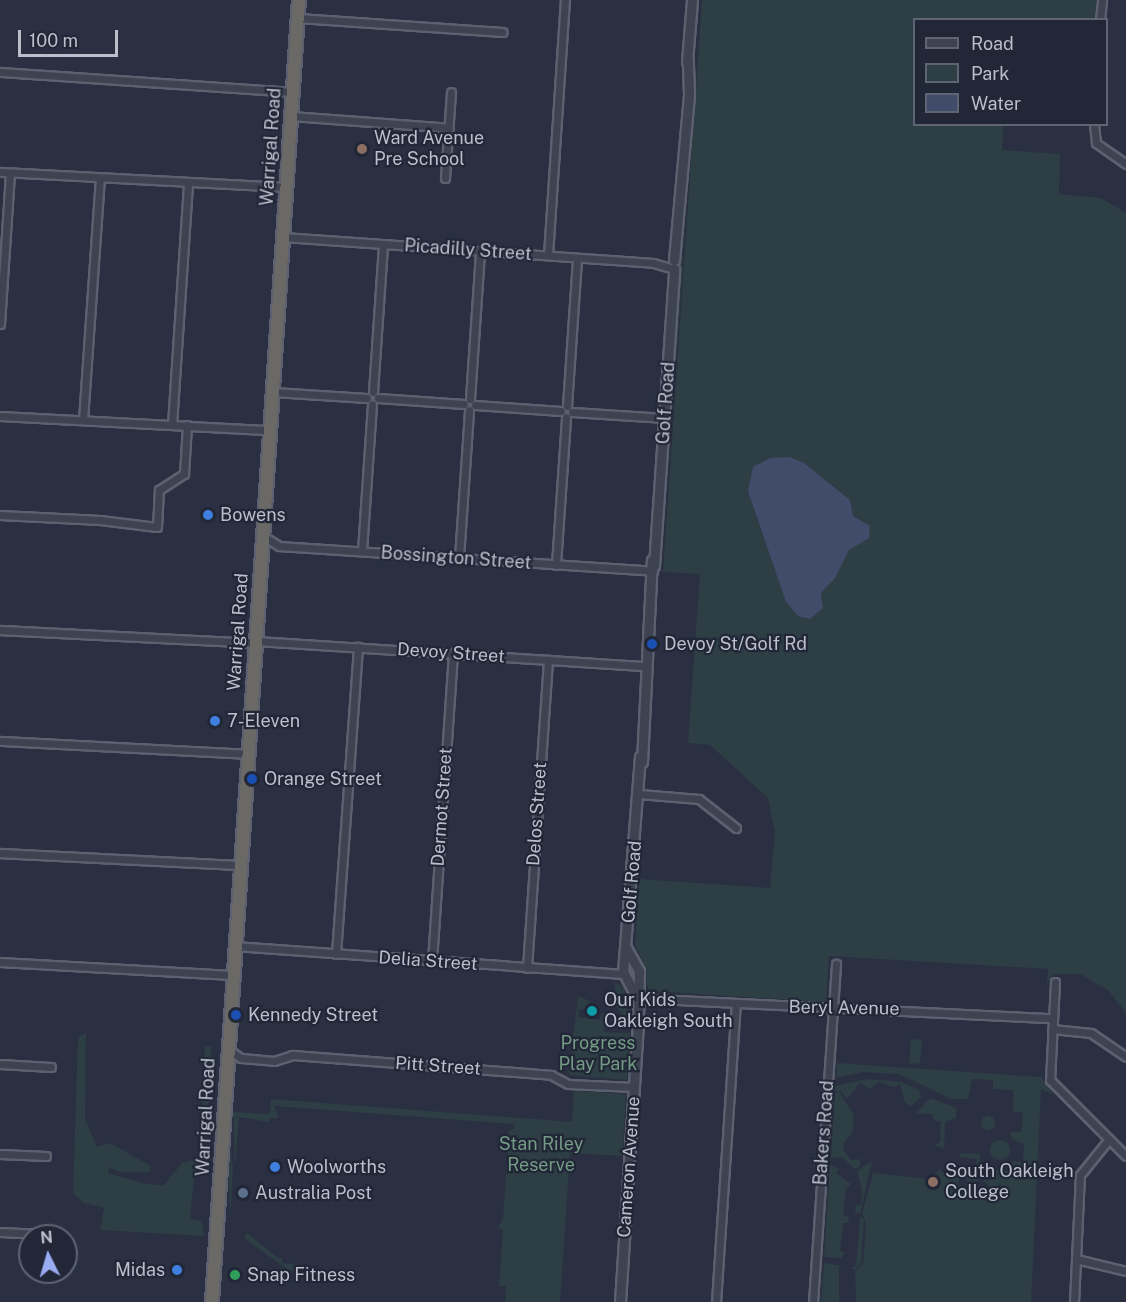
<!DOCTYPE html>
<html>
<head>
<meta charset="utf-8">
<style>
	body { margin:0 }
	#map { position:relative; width:1126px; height:1302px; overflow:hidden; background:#2a3042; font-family:"Public Sans",sans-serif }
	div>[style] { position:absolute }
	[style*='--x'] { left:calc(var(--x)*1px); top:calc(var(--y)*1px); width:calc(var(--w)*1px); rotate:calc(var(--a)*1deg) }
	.green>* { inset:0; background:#2d3e44 }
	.round { border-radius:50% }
	.water>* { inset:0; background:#414b6a }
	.roads { filter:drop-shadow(2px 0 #5c606f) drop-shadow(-2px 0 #5c606f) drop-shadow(0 2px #5c606f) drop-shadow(0 -2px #5c606f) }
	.minor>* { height:7px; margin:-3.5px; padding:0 3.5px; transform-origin:3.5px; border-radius:3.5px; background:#3e4352 }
	.tertiary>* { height:9px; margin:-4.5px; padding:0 4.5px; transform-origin:4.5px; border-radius:4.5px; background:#3e4352 }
	.trunk>* { height:12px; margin:-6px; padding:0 6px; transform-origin:6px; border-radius:6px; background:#6a6966 }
	.dots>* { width:16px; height:16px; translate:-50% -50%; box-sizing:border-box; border:3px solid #222738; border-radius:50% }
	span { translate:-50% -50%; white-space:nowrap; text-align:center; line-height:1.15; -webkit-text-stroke:4.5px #222738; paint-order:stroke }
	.poi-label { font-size:18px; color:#bbbfcc }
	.left { translate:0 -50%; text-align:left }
	.right { translate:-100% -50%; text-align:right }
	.street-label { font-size:18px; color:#bbbfcc }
	.park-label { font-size:18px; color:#749b84 }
	.legend { position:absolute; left:913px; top:18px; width:195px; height:108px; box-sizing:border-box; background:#222738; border:2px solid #5f6473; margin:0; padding:8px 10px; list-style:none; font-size:18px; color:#bbbfcc }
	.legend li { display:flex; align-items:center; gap:12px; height:30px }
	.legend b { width:30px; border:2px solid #5f6473 }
	.north { position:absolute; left:18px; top:1224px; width:60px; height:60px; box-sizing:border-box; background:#222738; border:2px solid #5f6473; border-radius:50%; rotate:355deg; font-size:16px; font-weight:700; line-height:24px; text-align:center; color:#bbbfcc }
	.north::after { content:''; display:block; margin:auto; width:21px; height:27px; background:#9aadf2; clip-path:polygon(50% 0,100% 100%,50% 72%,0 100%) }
	.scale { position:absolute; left:18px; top:30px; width:100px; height:27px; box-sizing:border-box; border:3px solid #bbbfcc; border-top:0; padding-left:8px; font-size:18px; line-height:21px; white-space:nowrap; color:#bbbfcc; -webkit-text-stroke:4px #222738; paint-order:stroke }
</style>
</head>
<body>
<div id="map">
	<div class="green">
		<i style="clip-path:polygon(702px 0,1097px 0,1096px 19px,914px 20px,914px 124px,1003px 125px,1002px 150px,1060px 154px,1059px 194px,1101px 198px,1126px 213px,1126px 1013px,1108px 990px,1080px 974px,1053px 974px,1047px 984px,1048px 969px,829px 956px,826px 1002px,650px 991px,647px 986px,646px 969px,635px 945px,639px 879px,770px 888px,775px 833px,768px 798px,710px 745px,688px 743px,700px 574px,663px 572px)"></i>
		<i style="clip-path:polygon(691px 118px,683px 252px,680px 253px,679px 252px)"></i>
		<i style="clip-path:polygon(683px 255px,683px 265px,661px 568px,657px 567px,677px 278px,682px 266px,679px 256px)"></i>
		<i style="clip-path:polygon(615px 982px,624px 988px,630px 1026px,616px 1006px)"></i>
		<i style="clip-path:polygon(578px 996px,590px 1001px,589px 1009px,579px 1009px,578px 1017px,600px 1020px,601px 1013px,605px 1013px,604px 1032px,630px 1033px,627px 1080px,569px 1075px)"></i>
		<i style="clip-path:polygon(86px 1033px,85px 1119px,97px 1147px,110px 1143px,151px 1166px,149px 1172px,120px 1172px,109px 1167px,108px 1173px,145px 1184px,164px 1185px,182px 1163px,200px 1158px,205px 1047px,211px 1046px,206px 1167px,195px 1167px,190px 1219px,202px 1221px,204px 1236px,100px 1230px,104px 1208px,84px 1203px,73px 1193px,78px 1037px)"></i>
		<i style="clip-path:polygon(911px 1039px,922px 1040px,920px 1064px,909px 1063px)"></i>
		<i style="clip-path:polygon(837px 1063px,1041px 1077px,1054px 1095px,1041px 1089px,1031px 1302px,856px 1302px,855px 1270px,863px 1264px,866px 1223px,862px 1214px,873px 1173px,929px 1179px,941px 1168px,941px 1172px,959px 1174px,958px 1185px,966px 1186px,967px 1177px,976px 1177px,977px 1159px,960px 1157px,960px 1153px,980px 1154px,978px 1187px,988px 1191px,988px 1184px,981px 1180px,989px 1181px,989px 1173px,982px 1173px,982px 1168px,1007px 1171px,1012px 1169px,1012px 1161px,1023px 1162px,1024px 1144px,1013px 1140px,1010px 1133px,1021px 1131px,1023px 1113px,1013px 1111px,1014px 1090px,993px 1089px,993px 1080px,972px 1079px,968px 1099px,951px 1099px,899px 1074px,862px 1072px,836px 1078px)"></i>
		<i style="clip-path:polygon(867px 1079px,902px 1082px,919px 1090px,921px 1097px,910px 1107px,904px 1100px,900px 1084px,893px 1087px,879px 1082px,870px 1089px,860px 1083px,847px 1099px,842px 1092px,835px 1091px,835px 1086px)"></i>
		<i style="clip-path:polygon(574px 1091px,626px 1094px,623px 1145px,622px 1156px,570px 1153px,560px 1302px,505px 1302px,506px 1286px,499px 1286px,503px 1230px,498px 1228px,503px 1218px,509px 1130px,514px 1129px,514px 1124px,274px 1106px,279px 1118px,270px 1118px,269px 1122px,239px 1117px,235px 1166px,233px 1112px,270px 1114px,271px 1099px,572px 1122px)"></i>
		<i style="clip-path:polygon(835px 1092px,840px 1093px,854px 1115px,853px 1132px,844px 1142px,843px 1149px,851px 1160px,860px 1159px,860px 1166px,855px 1169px,842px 1157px,831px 1158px)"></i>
		<i style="clip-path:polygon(930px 1098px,956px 1108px,956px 1117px,945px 1123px,944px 1149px,934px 1145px,940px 1142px,941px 1122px,935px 1121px,932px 1114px,916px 1113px)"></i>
		<i style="clip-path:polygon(232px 1103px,230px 1145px,233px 1167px,230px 1220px,228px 1148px)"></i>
		<i class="round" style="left:981px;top:1116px;width:14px;height:14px"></i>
		<i class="round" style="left:990px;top:1140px;width:20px;height:20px"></i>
		<i style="clip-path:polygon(872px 1161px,860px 1214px,855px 1213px,856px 1205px,861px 1205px,862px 1190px,857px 1171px)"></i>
		<i style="clip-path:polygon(826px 1165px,828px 1165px,822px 1257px,820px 1255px)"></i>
		<i style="clip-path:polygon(830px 1165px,839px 1169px,836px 1173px,851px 1184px,846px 1189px,843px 1215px,849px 1216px,848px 1223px,843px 1223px,840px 1251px,845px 1252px,841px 1258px,824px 1257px)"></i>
		<i style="clip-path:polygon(860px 1217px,864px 1218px,861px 1264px,855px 1269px,849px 1268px,856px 1266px)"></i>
		<i style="clip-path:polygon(247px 1233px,278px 1258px,282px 1258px,282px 1263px,303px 1265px,303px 1270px,296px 1273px,284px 1267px,244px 1238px)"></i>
		<i style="clip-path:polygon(824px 1263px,843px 1266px,839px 1267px,839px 1302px,821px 1302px)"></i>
	</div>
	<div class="water">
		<i style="clip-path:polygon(770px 458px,790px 457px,804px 463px,850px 500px,853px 516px,870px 526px,869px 538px,849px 550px,835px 578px,821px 593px,823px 608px,810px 619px,798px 616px,786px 602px,748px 491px,753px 467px)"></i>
	</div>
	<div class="roads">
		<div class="minor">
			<i style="--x:298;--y:18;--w:205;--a:3.9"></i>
			<i style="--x:1100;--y:20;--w:20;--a:-84"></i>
			<i style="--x:0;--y:72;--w:294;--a:3.9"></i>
			<i style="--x:291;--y:116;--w:158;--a:4.3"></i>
			<i style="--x:1094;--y:124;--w:19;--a:84"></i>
			<i style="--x:1096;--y:143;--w:37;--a:35"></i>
			<i style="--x:0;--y:172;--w:287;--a:3"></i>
			<i style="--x:445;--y:178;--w:86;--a:-86"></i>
			<i style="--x:283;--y:237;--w:371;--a:4"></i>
			<i style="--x:653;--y:263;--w:19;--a:16"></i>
			<i style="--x:548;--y:255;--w:256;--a:-86.2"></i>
			<i style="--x:0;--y:324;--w:151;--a:-86.2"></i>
			<i style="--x:273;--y:392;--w:94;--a:3.7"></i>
			<i style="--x:373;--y:392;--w:148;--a:-86.1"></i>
			<i style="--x:378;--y:398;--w:86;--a:4"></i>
			<i style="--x:470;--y:399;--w:148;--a:-86.1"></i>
			<i style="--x:475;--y:405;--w:86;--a:4"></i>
			<i style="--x:567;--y:406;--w:148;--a:-86.1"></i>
			<i style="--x:572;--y:412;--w:93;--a:3.7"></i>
			<i style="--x:0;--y:416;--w:270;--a:3"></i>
			<i style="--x:83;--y:420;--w:242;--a:-86"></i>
			<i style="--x:172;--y:425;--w:242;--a:-86.2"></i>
			<i style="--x:0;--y:515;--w:100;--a:2.9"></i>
			<i style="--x:100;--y:520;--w:57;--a:7"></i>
			<i style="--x:157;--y:527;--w:37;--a:-87"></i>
			<i style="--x:159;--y:490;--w:30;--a:-33"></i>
			<i style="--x:184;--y:474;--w:49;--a:-86.5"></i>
			<i style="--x:263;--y:536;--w:19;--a:32"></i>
			<i style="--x:279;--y:546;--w:375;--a:3.8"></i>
			<i style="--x:362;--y:551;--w:147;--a:-86.1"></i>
			<i style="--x:459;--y:558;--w:148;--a:-86.1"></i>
			<i style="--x:556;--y:565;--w:148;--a:-86.1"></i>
			<i style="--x:0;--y:630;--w:256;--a:2.9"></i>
			<i style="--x:256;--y:641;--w:391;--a:3.7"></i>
			<i style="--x:0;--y:741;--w:247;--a:3"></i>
			<i style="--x:639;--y:794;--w:60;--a:4.8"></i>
			<i style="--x:699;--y:799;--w:47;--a:38.1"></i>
			<i style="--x:0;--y:853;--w:239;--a:2.9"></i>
			<i style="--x:234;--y:946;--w:390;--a:4.1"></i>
			<i style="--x:336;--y:954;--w:308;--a:-85.9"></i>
			<i style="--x:432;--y:961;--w:309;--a:-86.1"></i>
			<i style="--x:0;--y:962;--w:232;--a:3.2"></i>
			<i style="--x:527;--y:968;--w:309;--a:-86.1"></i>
			<i style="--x:1055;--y:982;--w:98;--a:92.9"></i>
			<i style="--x:1050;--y:1080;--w:107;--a:45"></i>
			<i style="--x:636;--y:998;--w:416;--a:2.8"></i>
			<i style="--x:1052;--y:1029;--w:39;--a:6"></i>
			<i style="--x:1091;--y:1033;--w:42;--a:34.4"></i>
			<i style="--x:229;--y:1050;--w:14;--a:34"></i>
			<i style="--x:241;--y:1058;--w:33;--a:5"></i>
			<i style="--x:274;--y:1061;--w:20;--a:-18"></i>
			<i style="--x:293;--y:1055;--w:259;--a:4.4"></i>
			<i style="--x:551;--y:1075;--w:19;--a:28"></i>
			<i style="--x:568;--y:1084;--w:66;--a:2.6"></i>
			<i style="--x:0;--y:1064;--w:51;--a:3.4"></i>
			<i style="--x:0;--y:1154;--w:46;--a:2.5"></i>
			<i style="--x:0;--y:1232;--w:42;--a:2.7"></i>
			<i style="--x:1076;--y:1259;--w:51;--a:13.5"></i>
			<i style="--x:716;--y:1302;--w:299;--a:-86.2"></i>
			<i style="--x:813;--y:1302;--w:339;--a:-86.1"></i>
			<i style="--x:1074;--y:1302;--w:127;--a:-87.3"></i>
			<i style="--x:1080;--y:1175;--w:46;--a:-51.1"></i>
		</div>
		<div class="tertiary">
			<i style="--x:687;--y:62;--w:62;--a:-85.4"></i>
			<i style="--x:674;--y:260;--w:167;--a:-84.8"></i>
			<i style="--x:689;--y:94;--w:35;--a:-92"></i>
			<i style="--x:654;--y:566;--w:298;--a:-86.1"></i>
			<i style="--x:642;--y:762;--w:202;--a:-87.2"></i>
			<i style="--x:636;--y:996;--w:27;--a:-118"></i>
			<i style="--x:623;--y:972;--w:216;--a:-85.5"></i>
			<i style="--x:620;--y:1302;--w:282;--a:-86.3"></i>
			<i style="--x:638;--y:1021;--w:50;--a:-88.9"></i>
			<i style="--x:639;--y:971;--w:25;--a:-119"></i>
		</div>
		<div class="trunk">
			<i style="--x:212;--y:1302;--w:1305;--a:-86.18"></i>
		</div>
	</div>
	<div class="dots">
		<i style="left:362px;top:149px;background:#8d6e63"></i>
		<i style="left:208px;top:515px;background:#3f7fe0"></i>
		<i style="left:652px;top:644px;background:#1a4fb4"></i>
		<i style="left:215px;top:721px;background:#3f7fe0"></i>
		<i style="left:252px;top:779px;background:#1a4fb4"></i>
		<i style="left:592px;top:1011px;background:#0f9aa8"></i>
		<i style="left:236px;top:1015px;background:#1a4fb4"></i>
		<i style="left:275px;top:1167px;background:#3f7fe0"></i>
		<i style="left:933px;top:1182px;background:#8d6e63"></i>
		<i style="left:243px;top:1193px;background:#5c6f8a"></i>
		<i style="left:177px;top:1270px;background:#3f7fe0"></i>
		<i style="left:235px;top:1275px;background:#2e9e5b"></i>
	</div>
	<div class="poi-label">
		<span class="left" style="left:374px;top:149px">Ward Avenue<br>Pre School</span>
		<span class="left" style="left:220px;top:515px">Bowens</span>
		<span class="left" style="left:664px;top:644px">Devoy St/Golf Rd</span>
		<span class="left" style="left:227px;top:721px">7-Eleven</span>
		<span class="left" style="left:264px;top:779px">Orange Street</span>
		<span class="left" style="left:604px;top:1011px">Our Kids<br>Oakleigh South</span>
		<span class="left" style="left:248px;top:1015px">Kennedy Street</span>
		<span class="left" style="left:287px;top:1167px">Woolworths</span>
		<span class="left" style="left:945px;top:1182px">South Oakleigh<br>College</span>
		<span class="left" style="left:255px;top:1193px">Australia Post</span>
		<span class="right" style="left:165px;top:1270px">Midas</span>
		<span class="left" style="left:247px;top:1275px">Snap Fitness</span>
	</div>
	<div class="street-label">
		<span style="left:271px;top:147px;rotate:-86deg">Warrigal Road</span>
		<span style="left:468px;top:250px;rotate:4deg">Picadilly Street</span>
		<span style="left:666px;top:403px;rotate:-86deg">Golf Road</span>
		<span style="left:456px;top:558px;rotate:4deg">Bossington Street</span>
		<span style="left:238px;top:632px;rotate:-86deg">Warrigal Road</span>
		<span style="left:451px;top:653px;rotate:4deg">Devoy Street</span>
		<span style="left:442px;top:807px;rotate:-86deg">Dermot Street</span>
		<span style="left:537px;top:814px;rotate:-86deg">Delos Street</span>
		<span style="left:632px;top:882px;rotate:-85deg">Golf Road</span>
		<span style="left:428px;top:961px;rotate:4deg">Delia Street</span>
		<span style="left:844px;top:1008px;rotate:1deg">Beryl Avenue</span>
		<span style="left:438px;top:1066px;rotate:4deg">Pitt Street</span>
		<span style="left:206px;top:1117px;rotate:-87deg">Warrigal Road</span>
		<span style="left:824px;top:1133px;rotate:-86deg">Bakers Road</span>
		<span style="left:629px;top:1167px;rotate:-86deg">Cameron Avenue</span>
	</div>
	<div class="park-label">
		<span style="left:598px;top:1054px">Progress<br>Play Park</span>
		<span style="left:541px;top:1155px">Stan Riley<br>Reserve</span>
	</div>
	<ul class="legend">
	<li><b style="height:8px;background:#3e4352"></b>Road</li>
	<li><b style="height:16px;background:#2d3e44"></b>Park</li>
	<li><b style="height:16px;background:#414b6a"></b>Water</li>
	</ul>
	<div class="north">N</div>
	<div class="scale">100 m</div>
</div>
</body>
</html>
